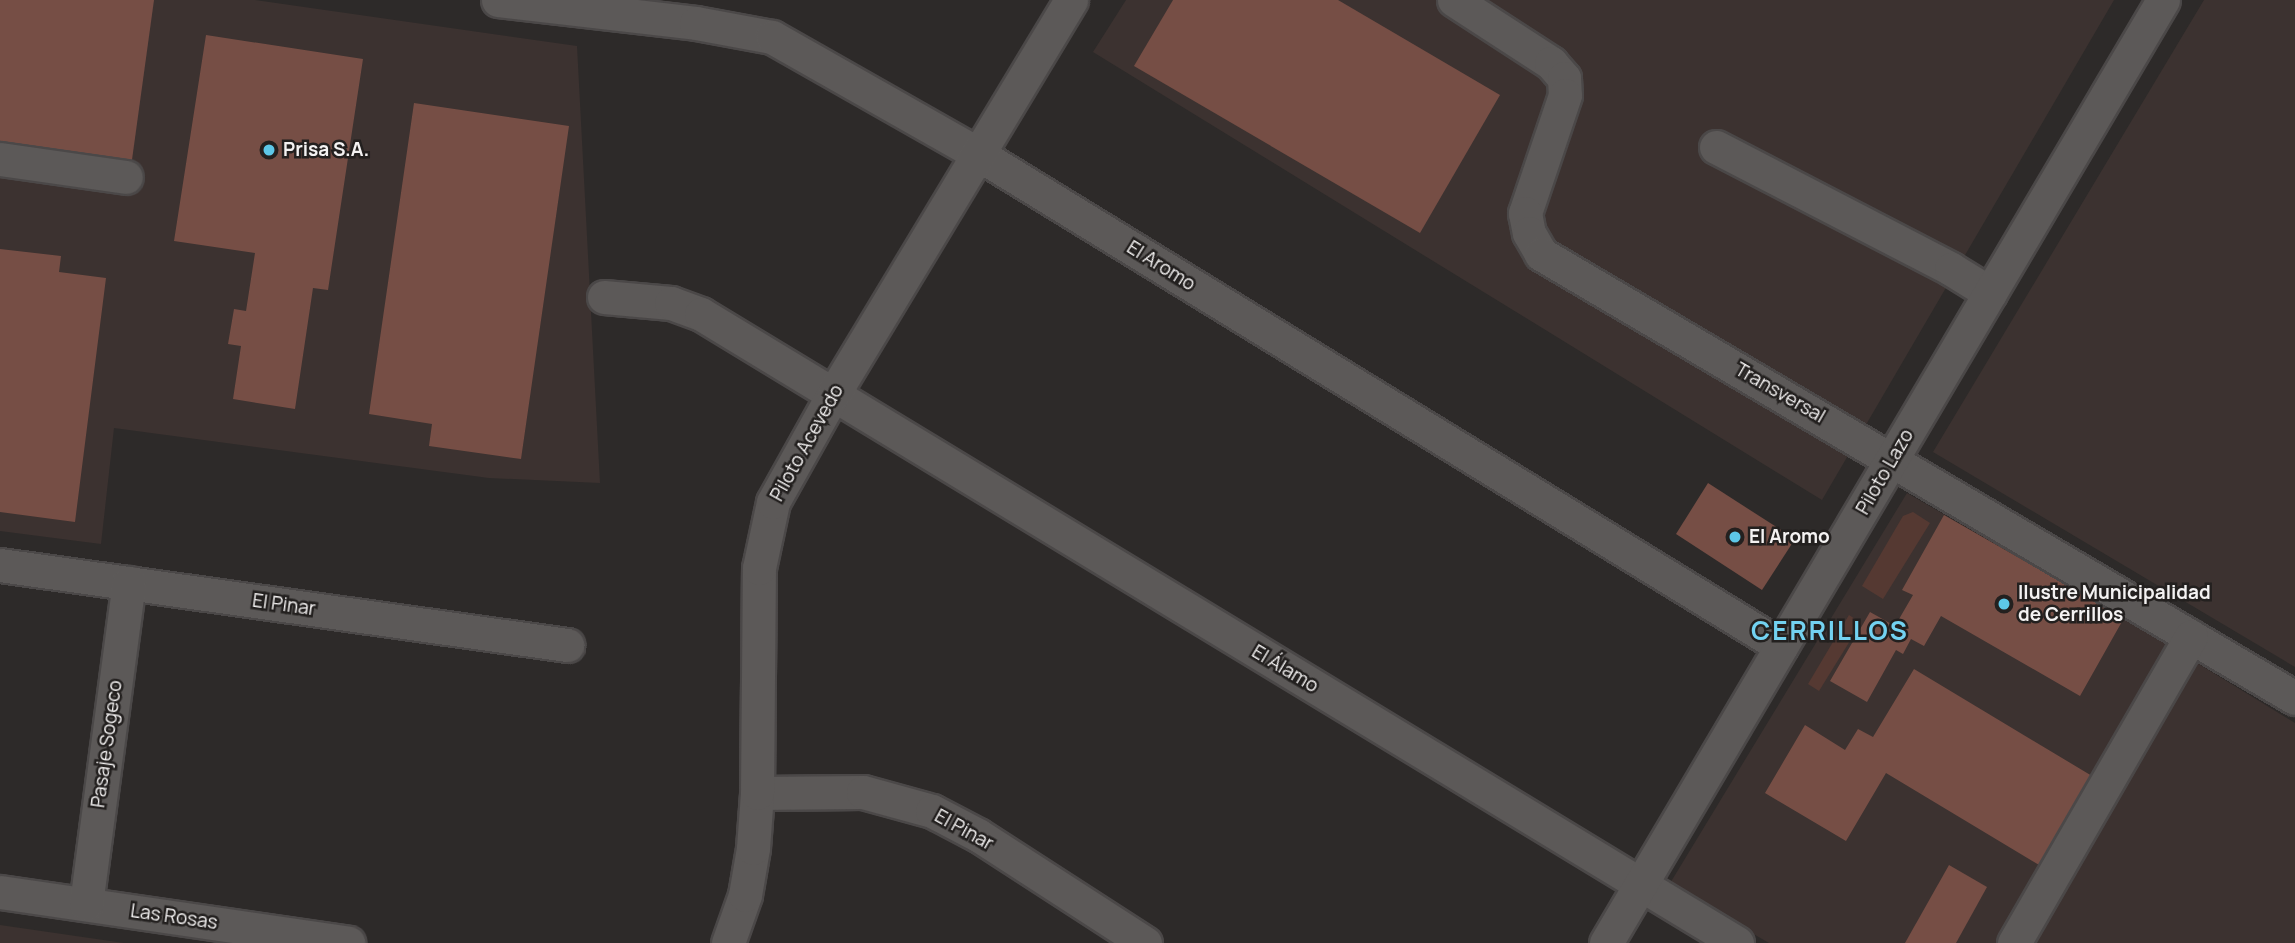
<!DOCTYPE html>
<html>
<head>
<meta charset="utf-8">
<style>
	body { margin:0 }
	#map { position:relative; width:2295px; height:943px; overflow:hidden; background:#2d2a29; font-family:Manrope,sans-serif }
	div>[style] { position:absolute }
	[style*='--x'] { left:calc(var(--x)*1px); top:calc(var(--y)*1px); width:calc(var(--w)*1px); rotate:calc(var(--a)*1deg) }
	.built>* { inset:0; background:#3c3230 }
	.green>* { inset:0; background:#553932 }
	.building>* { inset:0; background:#764e45 }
	.roads { filter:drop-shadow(2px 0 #4b4848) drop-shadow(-2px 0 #4b4848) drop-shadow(0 2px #4b4848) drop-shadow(0 -2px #4b4848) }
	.minor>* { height:33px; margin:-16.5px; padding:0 16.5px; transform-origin:16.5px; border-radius:16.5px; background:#5c5958 }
	.dots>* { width:19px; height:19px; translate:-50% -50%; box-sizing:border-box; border:4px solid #23201f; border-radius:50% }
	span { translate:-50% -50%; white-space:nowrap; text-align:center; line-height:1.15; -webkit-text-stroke:5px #23201f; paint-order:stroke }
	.poi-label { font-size:19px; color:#f4f2f2; font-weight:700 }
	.left { translate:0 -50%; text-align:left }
	.street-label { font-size:19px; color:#f4f2f2 }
	.district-label { font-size:26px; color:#73d2f1; font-weight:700; letter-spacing:2px }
</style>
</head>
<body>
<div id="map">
	<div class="built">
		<i style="clip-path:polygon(0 0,255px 0,577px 46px,600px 483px,489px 478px,114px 428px,101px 544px,0 531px)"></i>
		<i style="clip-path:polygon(1126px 0,2114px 0,1822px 500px,1093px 52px)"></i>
		<i style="clip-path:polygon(2204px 0,2295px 0,2295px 667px,1933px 452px)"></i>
		<i style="clip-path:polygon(1907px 493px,2124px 618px,2295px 723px,2295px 943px,1769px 943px,1669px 885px)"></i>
		<i style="clip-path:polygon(0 925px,124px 943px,0 943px)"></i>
	</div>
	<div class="green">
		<i style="clip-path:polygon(1913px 512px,1930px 523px,1883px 599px,1862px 586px,1903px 516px)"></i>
		<i style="clip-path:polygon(1849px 615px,1861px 623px,1819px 691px,1808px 684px)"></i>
	</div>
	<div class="building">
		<i style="clip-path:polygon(0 0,154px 0,131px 167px,0 148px)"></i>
		<i style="clip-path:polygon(1173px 0,1338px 0,1500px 95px,1420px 233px,1134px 66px)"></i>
		<i style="clip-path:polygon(206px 35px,363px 59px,328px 290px,313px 288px,295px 409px,233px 399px,241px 346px,228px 344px,234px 309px,246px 311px,255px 253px,174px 241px)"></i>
		<i style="clip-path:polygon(414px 103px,569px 126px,521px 459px,429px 446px,432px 424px,369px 414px)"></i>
		<i style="clip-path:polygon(0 249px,61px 256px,59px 272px,106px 278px,75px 522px,0 512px)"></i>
		<i style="clip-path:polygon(1708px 483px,1795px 539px,1762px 590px,1676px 534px)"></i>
		<i style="clip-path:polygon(1944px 515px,2124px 618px,2080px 696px,1941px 616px,1924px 646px,1911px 639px,1903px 654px,1896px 650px,1867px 702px,1830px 681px,1870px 612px,1895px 626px,1913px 595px,1902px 590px)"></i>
		<i style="clip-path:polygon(1914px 669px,2102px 782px,2049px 871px,1886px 773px,1846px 841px,1765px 793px,1805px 725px,1845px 750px,1858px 729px,1873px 737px)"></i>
		<i style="clip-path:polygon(1949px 865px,1987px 887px,1956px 943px,1905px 943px)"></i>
	</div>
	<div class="roads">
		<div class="minor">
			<i style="--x:498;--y:0;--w:199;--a:6.6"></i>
			<i style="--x:696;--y:23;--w:77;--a:10.4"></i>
			<i style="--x:772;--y:37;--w:237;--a:29.6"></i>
			<i style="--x:978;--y:154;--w:942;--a:31.5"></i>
			<i style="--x:1454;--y:0;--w:116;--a:33"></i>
			<i style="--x:1551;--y:63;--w:20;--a:49"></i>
			<i style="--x:1564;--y:78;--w:17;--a:87"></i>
			<i style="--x:1565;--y:95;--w:125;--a:108.7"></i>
			<i style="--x:1525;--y:213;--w:20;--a:79"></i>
			<i style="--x:1529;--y:233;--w:24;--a:60"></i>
			<i style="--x:1541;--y:254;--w:875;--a:30.49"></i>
			<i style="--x:1716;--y:147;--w:265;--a:27.4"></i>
			<i style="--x:1951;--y:269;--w:46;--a:31.6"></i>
			<i style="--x:0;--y:159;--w:127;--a:8.1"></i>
			<i style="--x:604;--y:297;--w:67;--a:5.1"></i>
			<i style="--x:671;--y:303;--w:32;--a:20"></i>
			<i style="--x:701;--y:314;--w:1212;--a:31.26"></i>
			<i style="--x:0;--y:565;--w:573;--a:8.03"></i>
			<i style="--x:757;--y:793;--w:106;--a:-0.5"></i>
			<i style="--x:863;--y:792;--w:72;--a:15.4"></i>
			<i style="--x:932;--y:811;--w:52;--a:27.6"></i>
			<i style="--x:978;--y:835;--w:199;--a:32.9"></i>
			<i style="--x:0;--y:892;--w:352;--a:8.3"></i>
			<i style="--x:86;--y:904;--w:324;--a:-82.4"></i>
			<i style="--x:728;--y:943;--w:51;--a:-70.5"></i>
			<i style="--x:745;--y:895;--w:48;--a:-80.3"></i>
			<i style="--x:753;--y:848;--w:55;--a:-85.8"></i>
			<i style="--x:757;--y:793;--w:225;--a:-89.5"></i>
			<i style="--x:759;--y:568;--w:67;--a:-78"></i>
			<i style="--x:773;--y:502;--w:125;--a:-60.8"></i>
			<i style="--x:834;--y:393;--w:459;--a:-58.9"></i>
			<i style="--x:1606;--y:943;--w:1095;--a:-59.43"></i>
			<i style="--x:2014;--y:943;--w:354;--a:-60"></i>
		</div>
	</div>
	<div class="dots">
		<i style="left:269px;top:150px;background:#5dc7e8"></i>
		<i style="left:1735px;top:537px;background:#5dc7e8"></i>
		<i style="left:2004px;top:604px;background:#5dc7e8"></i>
	</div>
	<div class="poi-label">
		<span class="left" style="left:283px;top:150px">Prisa S.A.</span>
		<span class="left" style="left:1749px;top:537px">El Aromo</span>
		<span class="left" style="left:2018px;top:604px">Ilustre Municipalidad<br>de Cerrillos</span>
	</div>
	<div class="street-label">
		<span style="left:1161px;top:266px;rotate:32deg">El Aromo</span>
		<span style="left:1780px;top:393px;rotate:30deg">Transversal</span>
		<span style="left:807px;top:443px;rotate:-61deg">Piloto Acevedo</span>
		<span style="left:1885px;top:472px;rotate:-60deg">Piloto Lazo</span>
		<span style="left:284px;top:605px;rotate:8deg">El Pinar</span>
		<span style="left:1285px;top:669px;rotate:31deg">El Álamo</span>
		<span style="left:107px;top:744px;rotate:-82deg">Pasaje Sogeco</span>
		<span style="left:964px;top:830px;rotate:29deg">El Pinar</span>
		<span style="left:174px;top:917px;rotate:8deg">Las Rosas</span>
	</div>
	<div class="district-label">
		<span style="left:1830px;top:631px">CERRILLOS</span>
	</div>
</div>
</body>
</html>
